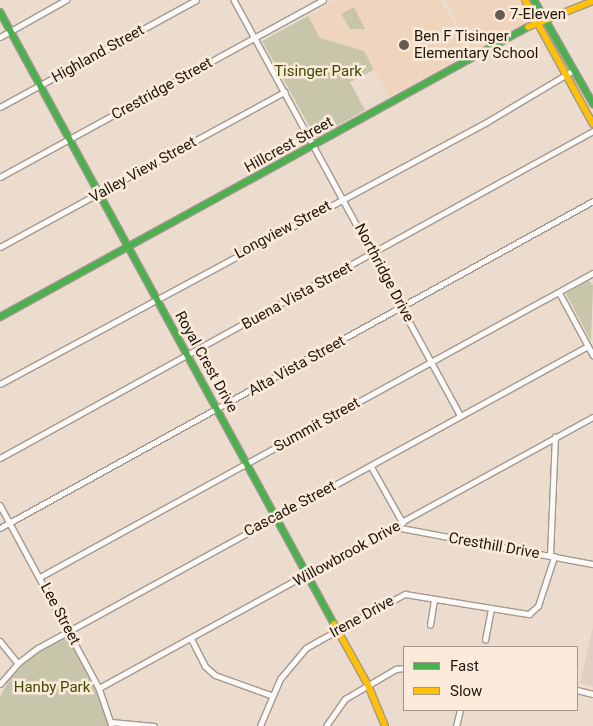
<!DOCTYPE html>
<html>
<head>
<meta charset="utf-8">
<style>
	body { margin:0 }
	#map { position:relative; width:593px; height:726px; overflow:hidden; background:#ebdcce; font-family:Roboto,sans-serif }
	div>[style] { position:absolute }
	[style*='--x'] { left:calc(var(--x)*1px); top:calc(var(--y)*1px); width:calc(var(--w)*1px); rotate:calc(var(--a)*1deg) }
	.built>* { inset:0; background:#efd5be }
	.medical>* { inset:0; background:#e2cec4 }
	.green>* { inset:0; background:#c7c6ab }
	.roads { filter:drop-shadow(1px 0 #a4988e) drop-shadow(-1px 0 #a4988e) drop-shadow(0 1px #a4988e) drop-shadow(0 -1px #a4988e) }
	.street>* { height:4.5px; margin:-2.25px; padding:0 2.25px; transform-origin:2.25px; border-radius:2.25px; background:#fcfaf8 }
	.fast>* { height:6px; margin:-3px; padding:0 3px; transform-origin:3px; border-radius:3px; background:#4caf50 }
	.slow>* { height:6px; margin:-3px; padding:0 3px; transform-origin:3px; border-radius:3px; background:#ffc107 }
	.dots>* { width:14px; height:14px; translate:-50% -50%; box-sizing:border-box; border:2px solid #fcebdb; border-radius:50% }
	span { translate:-50% -50%; white-space:nowrap; text-align:center; line-height:1.15; -webkit-text-stroke:5px #fcebdb; paint-order:stroke }
	.poi-label { font-size:15px; color:#20160c }
	.left { translate:0 -50%; text-align:left }
	.street-label { font-size:15px; color:#20160c }
	.park-label { font-size:15px; color:#404b04 }
	.legend { position:absolute; left:403px; top:646px; width:175px; height:65px; box-sizing:border-box; background:#fcebdb; border:1px solid #a49688; margin:0; padding:6px 9px; list-style:none; font-size:15px; color:#20160c }
	.legend li { display:flex; align-items:center; gap:10px; height:25px }
	.legend b { width:25px; border:1px solid #a49688 }
</style>
</head>
<body>
<div id="map">
	<div class="built">
		<i style="clip-path:polygon(336px 0,441px 0,470px 53px,389px 97px,364px 51px,320px 38px,308px 16px)"></i>
		<i style="clip-path:polygon(445px 0,520px 0,533px 23px,475px 55px)"></i>
	</div>
	<div class="medical">
		<i style="clip-path:polygon(593px 627px,593px 687px,580px 683px)"></i>
	</div>
	<div class="green">
		<i style="clip-path:polygon(354px 7px,365px 29px,350px 29px,341px 14px)"></i>
		<i style="clip-path:polygon(308px 16px,320px 38px,364px 51px,374px 70px,350px 82px,365px 110px,316px 138px,262px 41px)"></i>
		<i style="clip-path:polygon(588px 280px,593px 285px,591px 341px,566px 294px)"></i>
		<i style="clip-path:polygon(67px 636px,104px 705px,109px 726px,0 726px,0 697px,10px 678px,30px 658px)"></i>
	</div>
	<div class="roads">
		<div class="street">
			<i style="--x:234;--y:0;--w:472;--a:61.4"></i>
			<i style="--x:0;--y:37;--w:76;--a:-29.3"></i>
			<i style="--x:0;--y:107;--w:223;--a:-28.6"></i>
			<i style="--x:0;--y:177;--w:368;--a:-28.7"></i>
			<i style="--x:0;--y:247;--w:324;--a:-28.6"></i>
			<i style="--x:559;--y:292;--w:72;--a:61.6"></i>
			<i style="--x:0;--y:384;--w:553;--a:-28.28"></i>
			<i style="--x:487;--y:122;--w:101;--a:-30.9"></i>
			<i style="--x:0;--y:458;--w:677;--a:-28.87"></i>
			<i style="--x:371;--y:466;--w:65;--a:60.7"></i>
			<i style="--x:0;--y:505;--w:208;--a:61.6"></i>
			<i style="--x:99;--y:688;--w:40;--a:71.1"></i>
			<i style="--x:395;--y:527;--w:201;--a:10.6"></i>
			<i style="--x:0;--y:528;--w:677;--a:-28.87"></i>
			<i style="--x:550;--y:555;--w:118;--a:-87.6"></i>
			<i style="--x:40;--y:577;--w:631;--a:-28.8"></i>
			<i style="--x:430;--y:625;--w:26;--a:-81"></i>
			<i style="--x:191;--y:638;--w:31;--a:63"></i>
			<i style="--x:205;--y:666;--w:13;--a:42"></i>
			<i style="--x:215;--y:675;--w:59;--a:19.7"></i>
			<i style="--x:485;--y:640;--w:31;--a:-79"></i>
			<i style="--x:0;--y:641;--w:28;--a:51"></i>
			<i style="--x:0;--y:684;--w:28;--a:-49"></i>
			<i style="--x:18;--y:663;--w:25;--a:-37"></i>
			<i style="--x:38;--y:648;--w:627;--a:-28.77"></i>
			<i style="--x:99;--y:688;--w:563;--a:-28.75"></i>
			<i style="--x:577;--y:690;--w:16;--a:14"></i>
			<i style="--x:111;--y:722;--w:43;--a:5.3"></i>
			<i style="--x:260;--y:726;--w:51;--a:-66.9"></i>
			<i style="--x:280;--y:679;--w:40;--a:-50"></i>
			<i style="--x:306;--y:648;--w:14;--a:-30"></i>
			<i style="--x:318;--y:641;--w:99;--a:-28.4"></i>
			<i style="--x:405;--y:594;--w:126;--a:9.2"></i>
			<i style="--x:529;--y:614;--w:12;--a:-42"></i>
			<i style="--x:538;--y:606;--w:52;--a:-71.9"></i>
			<i style="--x:326;--y:726;--w:33;--a:-55"></i>
			<i style="--x:345;--y:699;--w:59;--a:-30.5"></i>
			<i style="--x:396;--y:669;--w:8;--a:-7"></i>
			<i style="--x:456;--y:726;--w:16;--a:-76"></i>
		</div>
		<div class="fast">
			<i style="--x:534;--y:0;--w:120;--a:60.4"></i>
			<i style="--x:0;--y:12;--w:697;--a:61.38"></i>
			<i style="--x:0;--y:317;--w:602;--a:-28.78"></i>
		</div>
		<div class="slow">
			<i style="--x:525;--y:0;--w:141;--a:61.3"></i>
			<i style="--x:528;--y:27;--w:70;--a:-21.8"></i>
			<i style="--x:334;--y:624;--w:70;--a:60.9"></i>
			<i style="--x:368;--y:685;--w:44;--a:67.5"></i>
		</div>
	</div>
	<div class="dots">
		<i style="left:500px;top:15px;background:#675b50"></i>
		<i style="left:404px;top:45px;background:#675b50"></i>
	</div>
	<div class="poi-label">
		<span class="left" style="left:510px;top:15px">7-Eleven</span>
		<span class="left" style="left:414px;top:45px">Ben F Tisinger<br>Elementary School</span>
	</div>
	<div class="street-label">
		<span style="left:98px;top:54px;rotate:-29deg">Highland Street</span>
		<span style="left:162px;top:89px;rotate:-29deg">Crestridge Street</span>
		<span style="left:289px;top:145px;rotate:-29deg">Hillcrest Street</span>
		<span style="left:143px;top:170px;rotate:-29deg">Valley View Street</span>
		<span style="left:283px;top:230px;rotate:-28deg">Longview Street</span>
		<span style="left:384px;top:273px;rotate:62deg">Northridge Drive</span>
		<span style="left:297px;top:296px;rotate:-29deg">Buena Vista Street</span>
		<span style="left:206px;top:362px;rotate:61deg">Royal Crest Drive</span>
		<span style="left:297px;top:366px;rotate:-29deg">Alta Vista Street</span>
		<span style="left:317px;top:425px;rotate:-29deg">Summit Street</span>
		<span style="left:290px;top:509px;rotate:-28deg">Cascade Street</span>
		<span style="left:494px;top:546px;rotate:10deg">Cresthill Drive</span>
		<span style="left:347px;top:554px;rotate:-29deg">Willowbrook Drive</span>
		<span style="left:60px;top:614px;rotate:62deg">Lee Street</span>
		<span style="left:362px;top:617px;rotate:-29deg">Irene Drive</span>
	</div>
	<div class="park-label">
		<span style="left:318px;top:72px">Tisinger Park</span>
		<span style="left:52px;top:688px">Hanby Park</span>
	</div>
	<ul class="legend">
	<li><b style="height:6px;background:#4caf50"></b>Fast</li>
	<li><b style="height:6px;background:#ffc107"></b>Slow</li>
	</ul>
</div>
</body>
</html>
